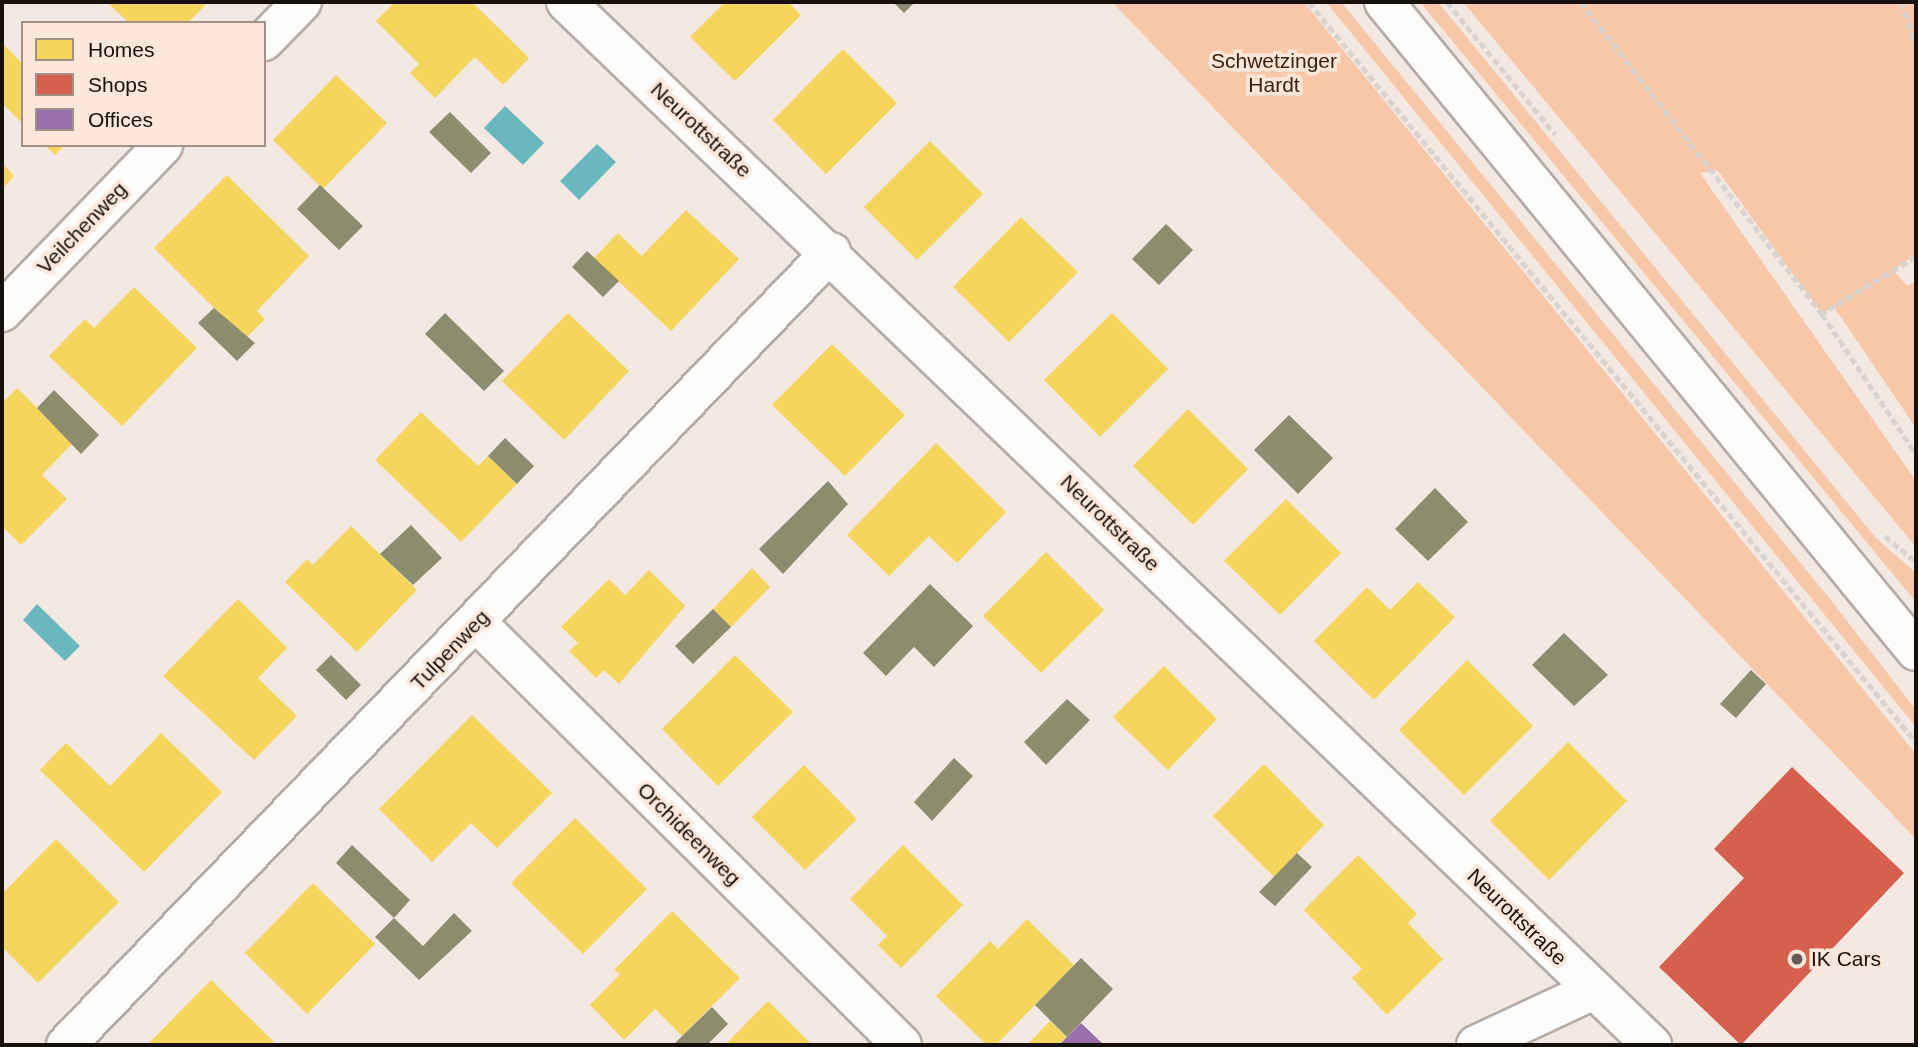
<!DOCTYPE html>
<html>
<head>
<meta charset="utf-8">
<style>
	body { margin:0 }
	#map { position:relative; width:1918px; height:1047px; overflow:hidden; background:#f4e9e2; font-family:Helvetica,sans-serif }
	div>[style] { position:absolute }
	[style*='--x'] { left:calc(var(--x)*1px); top:calc(var(--y)*1px); width:calc(var(--w)*1px); rotate:calc(var(--a)*1deg) }
	.green>* { inset:0; background:#f8c7a7 }
	.water>* { inset:0; background:#69b8bf }
	.homes>* { inset:0; background:#f6d55c }
	.shops>* { inset:0; background:#d6604d }
	.offices>* { inset:0; background:#9970ab }
	.industry>* { inset:0; background:#8c8c6e }
	.path>* { height:4.5px; margin-top:-2.25px; transform-origin:0; background:repeating-linear-gradient(90deg,#d7d4d1 0 7px,transparent 0 10.5px) }
	.roads { filter:drop-shadow(2px 0 #b5aca6) drop-shadow(-2px 0 #b5aca6) drop-shadow(0 2px #b5aca6) drop-shadow(0 -2px #b5aca6) }
	.minor>* { height:38px; margin:-19px; padding:0 19px; transform-origin:19px; border-radius:19px; background:#fdfcfb }
	.dots>* { width:19px; height:19px; translate:-50% -50%; box-sizing:border-box; border:4px solid #fce7da; border-radius:50% }
	span { translate:-50% -50%; white-space:nowrap; text-align:center; line-height:1.15; -webkit-text-stroke:7px #fce7da; paint-order:stroke }
	.park-label { font-size:21px; color:#422108 }
	.street-label { font-size:21px; color:#18100a }
	.poi-label { font-size:21px; color:#18100a }
	.left { translate:0 -50%; text-align:left }
	.frame { position:absolute; inset:0; border:4px solid #18100a; pointer-events:none }
	.legend { position:absolute; left:21px; top:21px; width:245px; height:126px; box-sizing:border-box; background:#fce7da; border:2px solid #a19187; margin:0; padding:9px 12px; list-style:none; font-size:21px; color:#18100a }
	.legend li { display:flex; align-items:center; gap:14px; height:35px }
	.legend b { width:35px; border:2px solid #a19187 }
</style>
</head>
<body>
<div id="map">
	<div class="green">
		<i style="clip-path:polygon(1112px 2px,1304px 2px,1916px 754px,1916px 839px)"></i>
		<i style="clip-path:polygon(1326px 2px,1341px 2px,1830px 599px,1916px 710px,1916px 727px)"></i>
		<i style="clip-path:polygon(1420px 2px,1438px 2px,1876px 538px,1916px 573px,1916px 602px)"></i>
		<i style="clip-path:polygon(1463px 2px,1916px 2px,1916px 255px,1893px 270px,1907px 286px,1916px 281px,1916px 428px,1834px 307px,1822px 314px,1718px 171px,1700px 173px,1916px 481px,1916px 547px)"></i>
	</div>
	<div class="water">
		<i style="clip-path:polygon(505px 106px,544px 143px,523px 165px,484px 128px)"></i>
		<i style="clip-path:polygon(597px 144px,616px 162px,579px 200px,560px 181px)"></i>
		<i style="clip-path:polygon(37px 604px,80px 646px,65px 661px,23px 620px)"></i>
	</div>
	<div class="homes">
		<i style="clip-path:polygon(107px 2px,208px 2px,188px 23px,129px 23px)"></i>
		<i style="clip-path:polygon(395px 2px,472px 2px,529px 58px,503px 85px,475px 57px,435px 98px,410px 73px,419px 64px,376px 21px)"></i>
		<i style="clip-path:polygon(725px 2px,788px 2px,801px 15px,735px 81px,690px 37px)"></i>
		<i style="clip-path:polygon(2px 43px,23px 64px,23px 124px,2px 103px)"></i>
		<i style="clip-path:polygon(843px 49px,897px 103px,826px 174px,773px 120px)"></i>
		<i style="clip-path:polygon(336px 75px,387px 123px,323px 189px,273px 140px)"></i>
		<i style="clip-path:polygon(930px 141px,983px 194px,917px 260px,864px 207px)"></i>
		<i style="clip-path:polygon(45px 145px,65px 145px,55px 155px)"></i>
		<i style="clip-path:polygon(2px 163px,14px 176px,2px 189px)"></i>
		<i style="clip-path:polygon(227px 175px,309px 256px,257px 311px,265px 319px,245px 339px,154px 248px)"></i>
		<i style="clip-path:polygon(686px 210px,739px 259px,671px 331px,594px 258px,618px 233px,642px 256px)"></i>
		<i style="clip-path:polygon(1021px 217px,1078px 272px,1009px 342px,953px 287px)"></i>
		<i style="clip-path:polygon(134px 287px,197px 348px,122px 426px,49px 356px,85px 319px,94px 328px)"></i>
		<i style="clip-path:polygon(568px 313px,629px 371px,564px 440px,502px 381px)"></i>
		<i style="clip-path:polygon(1112px 313px,1168px 369px,1100px 437px,1044px 380px)"></i>
		<i style="clip-path:polygon(832px 344px,905px 415px,845px 476px,772px 405px)"></i>
		<i style="clip-path:polygon(17px 388px,73px 443px,42px 475px,67px 499px,21px 545px,2px 526px,2px 403px)"></i>
		<i style="clip-path:polygon(1188px 409px,1248px 469px,1193px 525px,1133px 466px)"></i>
		<i style="clip-path:polygon(421px 412px,478px 466px,488px 456px,517px 484px,461px 542px,375px 460px)"></i>
		<i style="clip-path:polygon(936px 443px,1006px 512px,957px 563px,929px 536px,889px 576px,847px 535px)"></i>
		<i style="clip-path:polygon(1286px 499px,1341px 553px,1280px 615px,1224px 561px)"></i>
		<i style="clip-path:polygon(351px 526px,417px 590px,357px 652px,285px 582px,307px 559px,313px 565px)"></i>
		<i style="clip-path:polygon(1046px 552px,1104px 610px,1041px 673px,983px 616px)"></i>
		<i style="clip-path:polygon(752px 568px,770px 587px,731px 627px,713px 609px)"></i>
		<i style="clip-path:polygon(649px 570px,685px 606px,619px 684px,604px 670px,596px 678px,569px 651px,578px 643px,561px 627px,609px 579px,625px 595px)"></i>
		<i style="clip-path:polygon(1418px 582px,1455px 617px,1374px 700px,1314px 641px,1367px 587px,1390px 610px)"></i>
		<i style="clip-path:polygon(238px 599px,287px 648px,258px 678px,297px 716px,254px 760px,163px 676px)"></i>
		<i style="clip-path:polygon(735px 655px,793px 712px,718px 786px,662px 729px)"></i>
		<i style="clip-path:polygon(1467px 660px,1533px 726px,1464px 795px,1399px 730px)"></i>
		<i style="clip-path:polygon(1164px 666px,1217px 719px,1168px 770px,1113px 717px)"></i>
		<i style="clip-path:polygon(472px 715px,552px 793px,497px 848px,471px 823px,432px 862px,379px 809px)"></i>
		<i style="clip-path:polygon(161px 733px,222px 792px,144px 872px,40px 770px,66px 743px,110px 786px)"></i>
		<i style="clip-path:polygon(1568px 742px,1627px 801px,1549px 880px,1490px 821px)"></i>
		<i style="clip-path:polygon(1264px 764px,1324px 825px,1274px 877px,1213px 816px)"></i>
		<i style="clip-path:polygon(804px 765px,857px 819px,805px 870px,752px 817px)"></i>
		<i style="clip-path:polygon(575px 818px,647px 889px,583px 954px,511px 883px)"></i>
		<i style="clip-path:polygon(56px 839px,119px 902px,38px 983px,2px 947px,2px 894px)"></i>
		<i style="clip-path:polygon(903px 845px,963px 905px,901px 968px,878px 945px,887px 936px,850px 899px)"></i>
		<i style="clip-path:polygon(1358px 855px,1417px 914px,1408px 923px,1443px 959px,1387px 1015px,1352px 978px,1362px 969px,1304px 910px)"></i>
		<i style="clip-path:polygon(313px 883px,375px 944px,307px 1014px,245px 953px)"></i>
		<i style="clip-path:polygon(672px 911px,740px 978px,682px 1036px,655px 1009px,624px 1040px,590px 1005px,620px 974px,614px 970px)"></i>
		<i style="clip-path:polygon(1027px 919px,1074px 965px,996px 1045px,987px 1045px,936px 996px,990px 941px,998px 949px)"></i>
		<i style="clip-path:polygon(211px 980px,277px 1045px,147px 1045px)"></i>
		<i style="clip-path:polygon(768px 1001px,812px 1045px,725px 1045px)"></i>
		<i style="clip-path:polygon(1050px 1021px,1067px 1037px,1059px 1045px,1027px 1045px)"></i>
	</div>
	<div class="shops">
		<i style="clip-path:polygon(1792px 767px,1904px 873px,1741px 1045px,1659px 967px,1744px 878px,1714px 849px)"></i>
	</div>
	<div class="offices">
		<i style="clip-path:polygon(1081px 1023px,1104px 1045px,1059px 1045px)"></i>
	</div>
	<div class="industry">
		<i style="clip-path:polygon(893px 2px,915px 2px,904px 13px)"></i>
		<i style="clip-path:polygon(450px 112px,491px 153px,471px 173px,429px 132px)"></i>
		<i style="clip-path:polygon(320px 185px,363px 226px,339px 250px,297px 209px)"></i>
		<i style="clip-path:polygon(1166px 224px,1193px 250px,1159px 285px,1132px 259px)"></i>
		<i style="clip-path:polygon(587px 251px,619px 281px,603px 297px,572px 267px)"></i>
		<i style="clip-path:polygon(214px 308px,255px 343px,237px 361px,198px 323px)"></i>
		<i style="clip-path:polygon(445px 313px,504px 371px,484px 391px,425px 334px)"></i>
		<i style="clip-path:polygon(54px 390px,99px 435px,81px 454px,37px 408px)"></i>
		<i style="clip-path:polygon(1289px 415px,1333px 458px,1298px 494px,1254px 450px)"></i>
		<i style="clip-path:polygon(505px 438px,534px 466px,517px 484px,488px 456px)"></i>
		<i style="clip-path:polygon(828px 481px,848px 504px,783px 574px,759px 549px)"></i>
		<i style="clip-path:polygon(1435px 488px,1468px 522px,1428px 561px,1395px 529px)"></i>
		<i style="clip-path:polygon(411px 525px,442px 558px,413px 585px,380px 554px)"></i>
		<i style="clip-path:polygon(930px 584px,973px 626px,934px 667px,914px 647px,886px 676px,863px 653px)"></i>
		<i style="clip-path:polygon(713px 609px,731px 627px,693px 664px,675px 646px)"></i>
		<i style="clip-path:polygon(1564px 633px,1608px 675px,1574px 706px,1532px 665px)"></i>
		<i style="clip-path:polygon(331px 655px,361px 685px,346px 700px,316px 670px)"></i>
		<i style="clip-path:polygon(1751px 670px,1766px 684px,1736px 718px,1720px 704px)"></i>
		<i style="clip-path:polygon(1067px 699px,1090px 720px,1046px 765px,1024px 742px)"></i>
		<i style="clip-path:polygon(954px 758px,973px 776px,932px 821px,914px 802px)"></i>
		<i style="clip-path:polygon(352px 845px,410px 900px,394px 918px,336px 863px)"></i>
		<i style="clip-path:polygon(1297px 853px,1312px 867px,1275px 906px,1259px 892px)"></i>
		<i style="clip-path:polygon(454px 913px,472px 931px,419px 980px,375px 937px,394px 918px,423px 946px)"></i>
		<i style="clip-path:polygon(1081px 958px,1113px 989px,1067px 1037px,1035px 1005px)"></i>
		<i style="clip-path:polygon(712px 1007px,728px 1024px,707px 1045px,673px 1045px)"></i>
	</div>
	<div class="path">
		<i style="--x:1309;--y:2;--w:957;--a:50.64"></i>
		<i style="--x:1447;--y:2;--w:171;--a:50.7"></i>
		<i style="--x:1581;--y:2;--w:394;--a:52.3"></i>
		<i style="--x:1902;--y:2;--w:46;--a:72.3"></i>
		<i style="--x:1916;--y:257;--w:110;--a:148.8"></i>
		<i style="--x:1822;--y:314;--w:169;--a:56.1"></i>
		<i style="--x:1885;--y:536;--w:40;--a:40"></i>
	</div>
	<div class="roads">
		<div class="minor">
			<i style="--x:566;--y:2;--w:1506;--a:43.84"></i>
			<i style="--x:1384;--y:2;--w:839;--a:50.66"></i>
			<i style="--x:264;--y:41;--w:54;--a:-45.7"></i>
			<i style="--x:2;--y:312;--w:232;--a:-46"></i>
			<i style="--x:477;--y:623;--w:599;--a:44.8"></i>
			<i style="--x:66;--y:1045;--w:1102;--a:-46.03"></i>
			<i style="--x:1476;--y:1045;--w:128;--a:-25"></i>
		</div>
	</div>
	<div class="dots">
		<i style="left:1797px;top:959px;background:#655c56"></i>
	</div>
	<div class="park-label">
		<span style="left:1274px;top:73px">Schwetzinger<br>Hardt</span>
	</div>
	<div class="street-label">
		<span style="left:701px;top:130px;rotate:43deg">Neurottstraße</span>
		<span style="left:82px;top:228px;rotate:-46deg">Veilchenweg</span>
		<span style="left:1110px;top:523px;rotate:44deg">Neurottstraße</span>
		<span style="left:450px;top:650px;rotate:-46deg">Tulpenweg</span>
		<span style="left:689px;top:834px;rotate:45deg">Orchideenweg</span>
		<span style="left:1517px;top:917px;rotate:44deg">Neurottstraße</span>
	</div>
	<div class="poi-label">
		<span class="left" style="left:1811px;top:959px">IK Cars</span>
	</div>
	<div class="frame"></div>
	<ul class="legend">
	<li><b style="height:19px;background:#f6d55c"></b>Homes</li>
	<li><b style="height:19px;background:#d6604d"></b>Shops</li>
	<li><b style="height:19px;background:#9970ab"></b>Offices</li>
	</ul>
</div>
</body>
</html>
